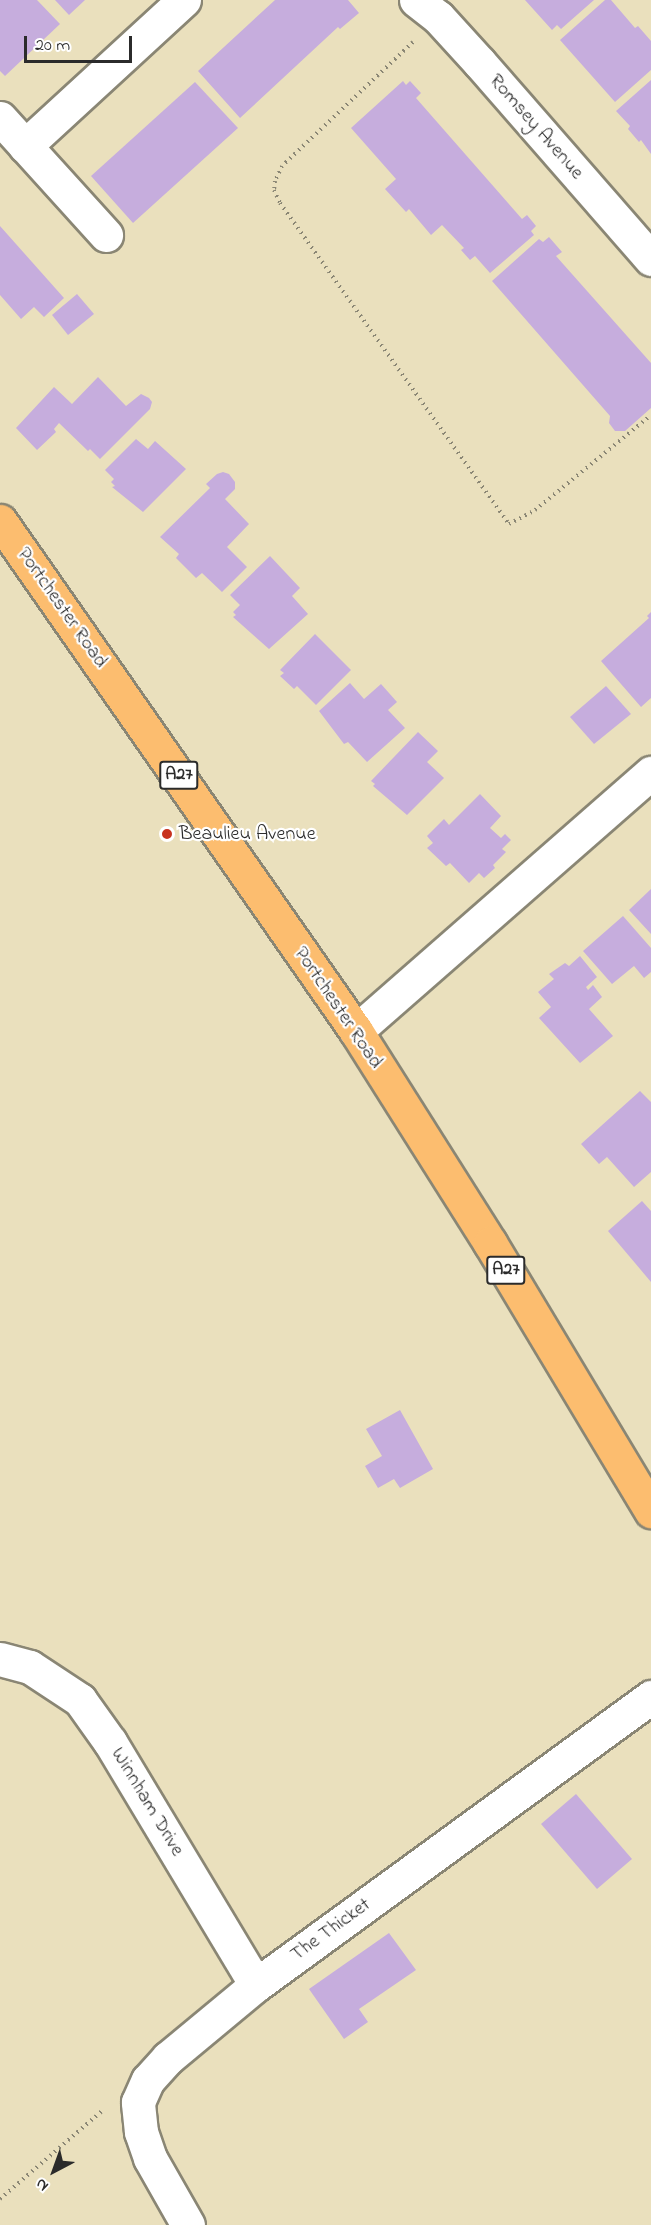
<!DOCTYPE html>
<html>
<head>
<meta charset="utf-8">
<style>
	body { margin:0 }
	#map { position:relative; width:651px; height:2225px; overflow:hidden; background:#eae0bd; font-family:"Indie Flower",sans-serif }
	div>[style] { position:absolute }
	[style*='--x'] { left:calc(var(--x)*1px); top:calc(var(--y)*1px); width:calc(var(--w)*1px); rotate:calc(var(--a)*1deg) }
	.building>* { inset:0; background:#c6addd }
	.path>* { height:4px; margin-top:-2px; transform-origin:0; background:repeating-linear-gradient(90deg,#8a8674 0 1.5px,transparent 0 6px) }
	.roads { filter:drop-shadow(2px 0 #8a8674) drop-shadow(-2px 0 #8a8674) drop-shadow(0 2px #8a8674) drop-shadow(0 -2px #8a8674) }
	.street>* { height:33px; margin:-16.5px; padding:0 16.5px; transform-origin:16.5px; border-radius:16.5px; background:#fff }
	.primary>* { height:33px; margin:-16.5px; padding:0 16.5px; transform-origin:16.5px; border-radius:16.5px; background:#fcbd6f }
	.dots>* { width:16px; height:16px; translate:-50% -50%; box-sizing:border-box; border:3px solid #fff; border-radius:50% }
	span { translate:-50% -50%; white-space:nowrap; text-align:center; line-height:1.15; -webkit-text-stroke:4.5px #fff; paint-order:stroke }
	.shield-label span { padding:2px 4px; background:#fff; border:2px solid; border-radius:4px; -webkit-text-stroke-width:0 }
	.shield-label { font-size:18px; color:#2b2b2b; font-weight:700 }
	.street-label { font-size:20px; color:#2b2b2b }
	.poi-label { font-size:20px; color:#2b2b2b }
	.left { translate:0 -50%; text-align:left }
	.north { position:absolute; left:24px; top:2141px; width:60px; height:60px; -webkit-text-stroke:4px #fff; paint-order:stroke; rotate:221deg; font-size:16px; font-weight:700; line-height:24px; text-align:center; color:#2b2b2b }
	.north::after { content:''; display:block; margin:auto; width:21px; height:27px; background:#2b2b2b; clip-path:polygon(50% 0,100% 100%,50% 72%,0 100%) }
	.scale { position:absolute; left:24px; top:36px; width:108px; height:27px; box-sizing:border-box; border:3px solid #2b2b2b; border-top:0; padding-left:8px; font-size:18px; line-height:21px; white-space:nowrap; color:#2b2b2b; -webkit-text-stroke:4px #fff; paint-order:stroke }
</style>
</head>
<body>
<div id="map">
	<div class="building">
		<i style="clip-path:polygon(0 0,37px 0,60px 24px,5px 76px,0 71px)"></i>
		<i style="clip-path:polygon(55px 0,85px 0,69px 15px)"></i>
		<i style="clip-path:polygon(275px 0,348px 0,359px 13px,340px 29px,338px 27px,240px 118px,198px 71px)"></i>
		<i style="clip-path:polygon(525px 0,594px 0,561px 29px,557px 25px,552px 30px)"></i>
		<i style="clip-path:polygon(605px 0,611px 0,635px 28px,638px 26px,651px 41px,651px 70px,615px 102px,560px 40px)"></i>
		<i style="clip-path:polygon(651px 80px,651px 154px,641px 140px,639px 142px,628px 129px,630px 126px,616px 111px)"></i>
		<i style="clip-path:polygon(403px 81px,406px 85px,410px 81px,421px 93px,416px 98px,522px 219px,527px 215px,536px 226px,531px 231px,534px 235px,490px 273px,475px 256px,470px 260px,461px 250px,464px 248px,442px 225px,431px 235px,409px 209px,406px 212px,385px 189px,396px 179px,351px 128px)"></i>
		<i style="clip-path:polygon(195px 82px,238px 128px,133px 223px,91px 176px)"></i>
		<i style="clip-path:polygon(0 226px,64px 298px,44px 317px,34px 307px,21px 319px,0 295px)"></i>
		<i style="clip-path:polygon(549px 237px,562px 252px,556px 256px,651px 363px,651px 408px,625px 431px,615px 431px,609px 423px,610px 416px,492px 281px,539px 239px,543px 242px)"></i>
		<i style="clip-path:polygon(77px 294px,94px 314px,68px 335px,52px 315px)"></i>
		<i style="clip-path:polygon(98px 377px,126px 406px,141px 394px,149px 398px,152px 402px,150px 409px,100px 459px,90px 449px,88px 451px,59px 423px,54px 429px,56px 432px,37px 450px,16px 428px,54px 387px,72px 404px)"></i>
		<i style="clip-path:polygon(136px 439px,148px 449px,155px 441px,186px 469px,143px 512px,112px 487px,115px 486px,111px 482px,114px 479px,105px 470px)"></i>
		<i style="clip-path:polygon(223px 472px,229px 474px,235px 482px,235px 489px,225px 499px,249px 524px,227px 547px,247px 567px,222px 592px,202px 573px,196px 578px,176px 558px,179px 554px,160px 537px,210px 488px,206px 484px,217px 474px)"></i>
		<i style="clip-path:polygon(270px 556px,300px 588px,292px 596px,308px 614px,269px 649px,233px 617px,236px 615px,233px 612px,240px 605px,230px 595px)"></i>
		<i style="clip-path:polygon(651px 612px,651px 698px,641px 707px,601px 661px,649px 618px,647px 616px)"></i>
		<i style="clip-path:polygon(315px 634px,351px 670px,316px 705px,297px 686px,294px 689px,280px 676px,284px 673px,280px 670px)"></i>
		<i style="clip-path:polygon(350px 683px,364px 699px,381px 684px,397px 702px,388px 710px,405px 728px,367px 762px,348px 742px,344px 744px,319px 711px)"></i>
		<i style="clip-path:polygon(606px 686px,631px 714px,594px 744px,570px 717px)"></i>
		<i style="clip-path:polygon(418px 732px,438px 751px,427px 762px,444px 778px,407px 815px,373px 786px,375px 784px,371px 781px)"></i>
		<i style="clip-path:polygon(480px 794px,501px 816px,490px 828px,501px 838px,505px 834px,511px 840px,502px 849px,506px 852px,493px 865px,495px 868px,484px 878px,479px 873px,469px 883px,450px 863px,446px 866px,427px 848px,433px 843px,427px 836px,444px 819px,449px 825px)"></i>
		<i style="clip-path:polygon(651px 889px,651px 934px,629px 910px)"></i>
		<i style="clip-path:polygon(623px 916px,651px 948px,651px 972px,644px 978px,634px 966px,612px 984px,583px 951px)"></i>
		<i style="clip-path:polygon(580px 956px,597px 977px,586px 987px,588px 990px,593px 985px,602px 997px,589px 1009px,613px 1036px,580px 1063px,539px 1018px,551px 1007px,538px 992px,554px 979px,549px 974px,565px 963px,569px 966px)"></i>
		<i style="clip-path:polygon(640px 1091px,651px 1102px,651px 1172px,634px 1187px,607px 1157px,599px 1164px,581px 1144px)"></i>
		<i style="clip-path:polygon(642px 1201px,651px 1211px,651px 1282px,608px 1231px)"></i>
		<i style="clip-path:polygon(400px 1410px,433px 1469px,400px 1488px,394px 1479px,378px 1488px,365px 1466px,382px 1456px,366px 1429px)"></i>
		<i style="clip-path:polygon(576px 1794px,632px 1859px,597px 1889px,541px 1824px)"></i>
		<i style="clip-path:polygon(389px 1933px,416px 1970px,359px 2009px,368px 2022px,344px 2039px,309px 1989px)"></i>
	</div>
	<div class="path">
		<i style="--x:413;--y:42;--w:180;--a:136.6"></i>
		<i style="--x:282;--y:166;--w:17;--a:115"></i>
		<i style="--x:275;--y:181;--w:9;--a:96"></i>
		<i style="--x:274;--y:190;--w:14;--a:65"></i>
		<i style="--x:280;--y:203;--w:394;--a:54.5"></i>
		<i style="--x:509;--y:524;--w:30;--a:-28"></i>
		<i style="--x:535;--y:510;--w:150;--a:-39.3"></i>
		<i style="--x:0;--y:2199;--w:136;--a:-40.8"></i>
	</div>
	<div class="roads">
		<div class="street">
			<i style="--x:416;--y:0;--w:28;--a:38"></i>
			<i style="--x:438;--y:17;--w:62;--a:47.6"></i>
			<i style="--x:480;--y:63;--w:260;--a:48.9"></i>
			<i style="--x:0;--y:118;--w:158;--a:47.8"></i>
			<i style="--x:25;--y:146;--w:216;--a:-42.6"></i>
			<i style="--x:356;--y:1031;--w:392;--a:-41.2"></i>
			<i style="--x:0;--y:1659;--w:31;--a:15"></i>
			<i style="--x:30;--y:1667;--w:60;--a:33.4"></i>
			<i style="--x:80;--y:1700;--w:52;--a:54.5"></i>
			<i style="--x:110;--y:1742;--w:283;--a:59"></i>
			<i style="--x:188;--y:2225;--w:77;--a:-119.6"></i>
			<i style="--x:150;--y:2158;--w:28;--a:-109"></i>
			<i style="--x:141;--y:2132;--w:30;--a:-96"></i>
			<i style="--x:138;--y:2102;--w:24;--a:-66"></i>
			<i style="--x:148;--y:2080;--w:30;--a:-48"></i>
			<i style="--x:168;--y:2058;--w:114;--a:-39.7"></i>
			<i style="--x:256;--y:1985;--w:489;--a:-36.1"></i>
		</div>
		<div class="primary">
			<i style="--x:0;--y:521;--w:622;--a:55.08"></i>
			<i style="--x:356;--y:1031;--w:251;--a:57.7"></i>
			<i style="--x:490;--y:1243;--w:313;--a:59"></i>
		</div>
	</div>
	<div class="dots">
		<i style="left:167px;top:834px;background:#c8321e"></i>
	</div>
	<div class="shield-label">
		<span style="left:179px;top:775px">A27</span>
		<span style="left:506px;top:1270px">A27</span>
	</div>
	<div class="street-label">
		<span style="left:536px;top:127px;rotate:49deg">Romsey Avenue</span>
		<span style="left:62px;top:608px;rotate:55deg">Portchester Road</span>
		<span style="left:338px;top:1008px;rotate:56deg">Portchester Road</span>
		<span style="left:147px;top:1802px;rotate:59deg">Winnham Drive</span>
		<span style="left:331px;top:1930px;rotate:-36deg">The Thicket</span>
	</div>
	<div class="poi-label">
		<span class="left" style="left:179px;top:834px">Beaulieu Avenue</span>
	</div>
	<div class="north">N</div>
	<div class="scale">20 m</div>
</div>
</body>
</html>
